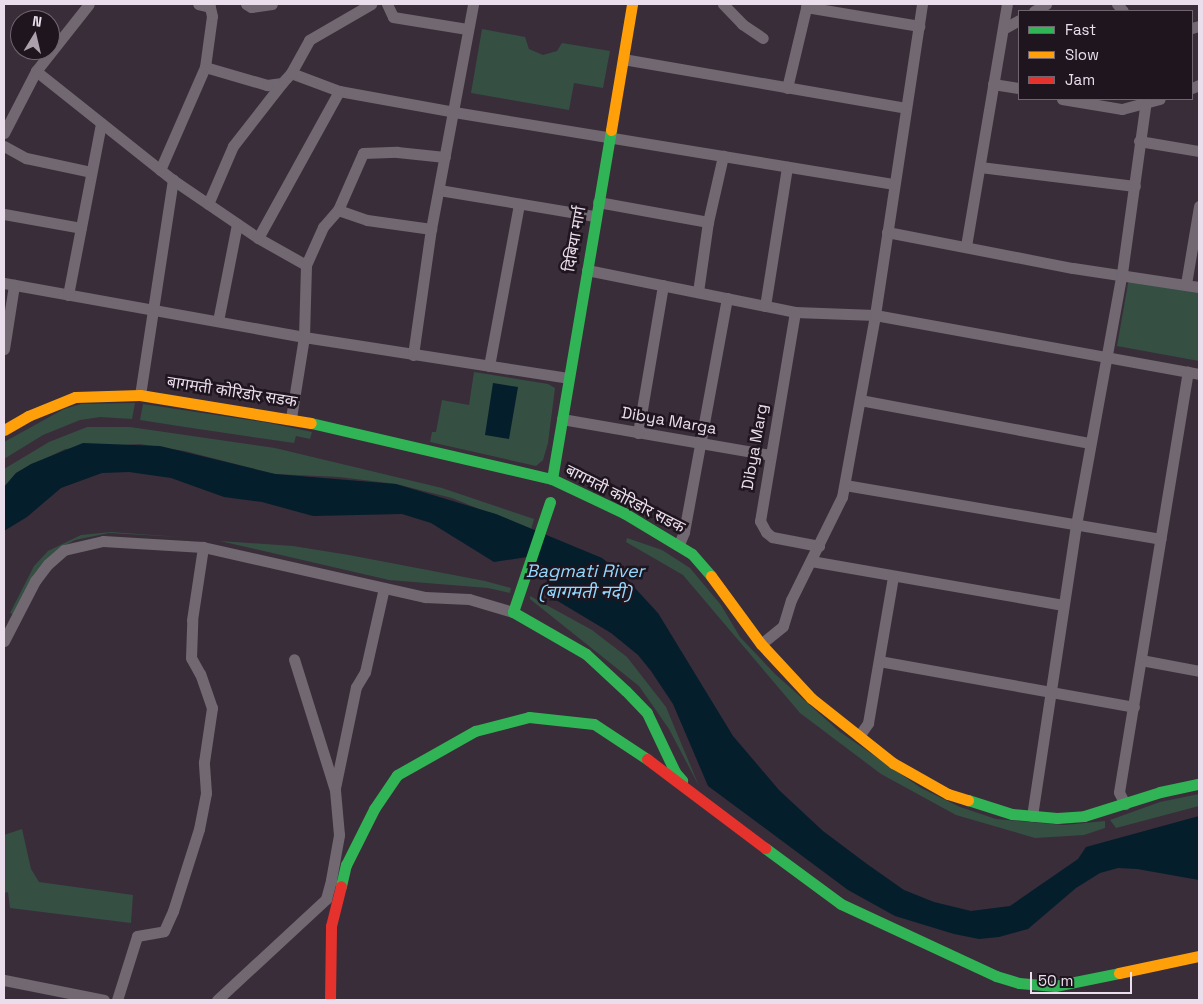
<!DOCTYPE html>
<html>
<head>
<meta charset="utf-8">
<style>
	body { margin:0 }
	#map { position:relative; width:1203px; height:1004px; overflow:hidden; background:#392d39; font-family:"Space Grotesk","Noto Sans Devanagari",sans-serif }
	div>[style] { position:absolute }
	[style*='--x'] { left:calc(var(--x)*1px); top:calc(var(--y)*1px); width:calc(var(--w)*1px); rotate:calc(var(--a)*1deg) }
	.green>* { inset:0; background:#354f43 }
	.water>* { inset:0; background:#051e2b }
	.street>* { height:11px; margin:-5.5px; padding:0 5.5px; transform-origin:5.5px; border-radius:5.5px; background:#716872 }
	.fast>* { height:11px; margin:-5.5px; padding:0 5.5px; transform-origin:5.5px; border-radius:5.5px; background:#30b455 }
	.slow>* { height:11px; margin:-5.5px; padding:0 5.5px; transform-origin:5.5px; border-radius:5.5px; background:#ff9f0a }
	.jam>* { height:11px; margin:-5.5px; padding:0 5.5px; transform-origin:5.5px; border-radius:5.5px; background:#e5322d }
	span { translate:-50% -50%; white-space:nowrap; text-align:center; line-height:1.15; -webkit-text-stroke:5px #1e151f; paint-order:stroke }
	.street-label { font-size:16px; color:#ebdeec }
	.water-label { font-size:18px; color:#91d9fe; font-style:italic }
	.frame { position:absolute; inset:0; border:5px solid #ebdeec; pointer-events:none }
	.legend { position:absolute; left:1018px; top:10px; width:175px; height:90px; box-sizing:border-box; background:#1e151f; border:1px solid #706571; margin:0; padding:6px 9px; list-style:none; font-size:15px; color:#ebdeec }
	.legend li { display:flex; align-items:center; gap:10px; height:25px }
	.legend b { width:25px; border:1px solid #706571 }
	.north { position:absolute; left:10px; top:10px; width:50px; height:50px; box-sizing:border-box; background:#1e151f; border:1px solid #706571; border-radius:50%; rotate:9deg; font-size:14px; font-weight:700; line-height:20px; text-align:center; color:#ebdeec }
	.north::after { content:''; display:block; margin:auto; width:18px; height:22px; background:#ada0ad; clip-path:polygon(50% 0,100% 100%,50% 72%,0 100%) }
	.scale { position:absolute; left:1030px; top:972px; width:102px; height:22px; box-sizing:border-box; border:2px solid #ebdeec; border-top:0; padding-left:6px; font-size:15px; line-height:18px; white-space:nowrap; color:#ebdeec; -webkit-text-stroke:4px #1e151f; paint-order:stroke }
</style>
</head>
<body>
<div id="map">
	<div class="green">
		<i style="clip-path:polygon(482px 29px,525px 37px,529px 49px,543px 55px,557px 51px,562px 43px,610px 51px,603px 88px,574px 83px,569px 110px,471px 93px)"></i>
		<i style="clip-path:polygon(1129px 278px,1199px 291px,1199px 361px,1117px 346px)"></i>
		<i style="clip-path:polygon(474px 372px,548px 384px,555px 388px,548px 443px,543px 460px,536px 466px,430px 442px,432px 432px,436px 432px,442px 400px,469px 405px)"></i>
		<i style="clip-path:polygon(135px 403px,132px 419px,100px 417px,80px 420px,43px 435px,4px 459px,4px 442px,64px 409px,81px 404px)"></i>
		<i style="clip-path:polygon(143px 404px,269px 423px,312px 432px,310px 439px,296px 436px,294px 443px,185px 427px,140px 420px)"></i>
		<i style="clip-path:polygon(87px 427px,130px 427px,275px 448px,442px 488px,534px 519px,531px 530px,452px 498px,396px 484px,339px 477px,275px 474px,185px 451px,140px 444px,65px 449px,16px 473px,4px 487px,4px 469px,49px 442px)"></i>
		<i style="clip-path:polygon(111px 532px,180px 537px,109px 533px,75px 540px,60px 548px,13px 614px,10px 613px,34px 566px,48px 551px,81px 535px)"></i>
		<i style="clip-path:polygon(627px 538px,662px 550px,690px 568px,721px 605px,740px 637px,775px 674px,840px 732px,921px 788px,960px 807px,996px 819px,1064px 825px,1105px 821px,1105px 828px,1084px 835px,1035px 838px,956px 815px,881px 774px,800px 713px,683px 575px,626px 542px)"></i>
		<i style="clip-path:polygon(220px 541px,293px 546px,349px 555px,485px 581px,511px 588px,510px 593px,488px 588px,389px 580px)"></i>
		<i style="clip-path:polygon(530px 596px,592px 630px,627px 657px,666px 707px,699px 786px,669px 729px,639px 686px,530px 599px)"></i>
		<i style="clip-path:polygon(1199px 794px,1199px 806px,1116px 828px,1110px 820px,1160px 802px)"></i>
		<i style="clip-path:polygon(22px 829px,31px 869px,39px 882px,133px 895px,131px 923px,10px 908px,8px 892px,4px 893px,4px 835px)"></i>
	</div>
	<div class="water">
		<i style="clip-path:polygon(493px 383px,518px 387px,509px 439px,485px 435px)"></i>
		<i style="clip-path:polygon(83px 443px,160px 446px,275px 474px,396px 484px,496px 514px,602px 558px,622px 574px,658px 613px,733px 736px,779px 790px,823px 831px,867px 864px,904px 890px,934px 902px,971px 911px,1010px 906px,1078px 859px,1086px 847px,1199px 816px,1199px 880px,1137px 869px,1118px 868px,1100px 873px,1076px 888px,1028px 929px,999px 937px,979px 939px,954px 934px,895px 916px,848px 890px,708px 786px,673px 704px,651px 671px,638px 655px,611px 633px,546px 594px,552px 571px,527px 557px,494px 562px,431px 523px,402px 514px,313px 516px,262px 502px,224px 497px,171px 478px,129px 472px,102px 473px,61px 488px,27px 517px,4px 531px,4px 487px,16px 473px,31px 464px)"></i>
	</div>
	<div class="street">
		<i style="--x:246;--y:4;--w:6;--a:31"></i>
		<i style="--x:251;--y:7;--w:21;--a:-8"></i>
		<i style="--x:387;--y:4;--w:14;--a:65"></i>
		<i style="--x:393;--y:17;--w:75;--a:9.2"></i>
		<i style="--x:723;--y:4;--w:28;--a:46"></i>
		<i style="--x:742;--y:24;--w:25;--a:34"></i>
		<i style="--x:1117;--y:4;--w:9;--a:49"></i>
		<i style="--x:806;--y:7;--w:115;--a:9.5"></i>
		<i style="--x:1034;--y:11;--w:14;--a:-30"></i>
		<i style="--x:1192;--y:28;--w:7;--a:-16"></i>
		<i style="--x:1003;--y:29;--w:18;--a:-29"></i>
		<i style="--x:623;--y:59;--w:287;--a:9.8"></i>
		<i style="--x:205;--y:67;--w:65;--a:16.2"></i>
		<i style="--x:267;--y:85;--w:15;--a:-8"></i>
		<i style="--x:282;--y:83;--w:13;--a:-48"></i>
		<i style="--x:291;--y:73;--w:51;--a:20.6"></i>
		<i style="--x:339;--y:91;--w:117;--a:10.3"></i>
		<i style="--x:454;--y:112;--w:446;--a:9.3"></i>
		<i style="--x:36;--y:71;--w:175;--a:38.5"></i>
		<i style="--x:173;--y:180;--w:103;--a:34.3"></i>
		<i style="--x:258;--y:238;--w:55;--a:29.4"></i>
		<i style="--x:291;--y:73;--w:38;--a:-61"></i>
		<i style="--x:309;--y:40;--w:72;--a:-30.1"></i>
		<i style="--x:993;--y:84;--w:26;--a:9"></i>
		<i style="--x:787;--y:88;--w:86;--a:-76.6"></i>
		<i style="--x:1192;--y:88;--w:8;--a:-23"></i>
		<i style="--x:1062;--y:99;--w:61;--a:9.5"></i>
		<i style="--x:1122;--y:109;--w:39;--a:-15"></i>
		<i style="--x:4;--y:133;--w:70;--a:-62.7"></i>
		<i style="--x:36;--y:71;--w:85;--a:-51.7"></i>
		<i style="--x:1139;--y:141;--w:61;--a:9.5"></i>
		<i style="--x:4;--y:146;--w:25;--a:29"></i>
		<i style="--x:26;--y:158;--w:66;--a:12.2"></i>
		<i style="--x:980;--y:167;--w:156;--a:7"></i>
		<i style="--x:160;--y:170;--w:112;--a:-66.4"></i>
		<i style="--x:205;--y:67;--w:51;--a:-82.2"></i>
		<i style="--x:212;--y:16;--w:9;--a:-103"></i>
		<i style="--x:210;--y:7;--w:12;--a:-166"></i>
		<i style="--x:439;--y:190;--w:158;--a:9.5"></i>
		<i style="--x:598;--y:202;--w:112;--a:10.3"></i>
		<i style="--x:208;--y:204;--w:63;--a:-66.7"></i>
		<i style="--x:233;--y:146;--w:80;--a:-52.1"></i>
		<i style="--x:338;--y:210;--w:62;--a:-66.3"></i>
		<i style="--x:363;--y:153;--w:34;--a:-2"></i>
		<i style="--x:397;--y:152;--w:48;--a:5.9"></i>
		<i style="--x:4;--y:214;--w:78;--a:10.3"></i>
		<i style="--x:887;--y:232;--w:189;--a:11"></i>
		<i style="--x:1073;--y:268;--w:127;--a:8.6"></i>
		<i style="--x:258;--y:238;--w:168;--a:-61.1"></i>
		<i style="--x:966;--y:246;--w:245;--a:-80.4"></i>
		<i style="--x:587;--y:270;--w:212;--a:11.4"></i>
		<i style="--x:795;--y:312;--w:80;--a:2.1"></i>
		<i style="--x:875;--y:315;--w:329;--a:10.3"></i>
		<i style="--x:4;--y:283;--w:305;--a:10.2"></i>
		<i style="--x:304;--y:337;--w:267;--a:8.8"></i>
		<i style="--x:1186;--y:284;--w:79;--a:-80.5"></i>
		<i style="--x:698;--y:292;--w:71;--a:-81.9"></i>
		<i style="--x:708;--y:222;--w:68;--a:-77.2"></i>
		<i style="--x:68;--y:295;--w:175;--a:-79.1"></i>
		<i style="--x:765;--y:306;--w:141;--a:-81"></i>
		<i style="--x:795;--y:312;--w:212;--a:99.5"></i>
		<i style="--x:760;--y:521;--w:13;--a:61"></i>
		<i style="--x:766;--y:532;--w:8;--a:40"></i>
		<i style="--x:772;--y:537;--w:48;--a:10.8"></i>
		<i style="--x:218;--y:321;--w:99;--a:-78.9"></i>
		<i style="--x:4;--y:349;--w:65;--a:-81.1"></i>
		<i style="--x:413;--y:355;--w:127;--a:-81.9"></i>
		<i style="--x:431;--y:229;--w:229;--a:-79.4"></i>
		<i style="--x:489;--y:366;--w:165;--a:-79.5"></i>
		<i style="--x:140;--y:395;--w:218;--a:-81.3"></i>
		<i style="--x:860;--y:400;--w:234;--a:10.6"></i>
		<i style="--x:291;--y:418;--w:82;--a:-80.9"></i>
		<i style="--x:304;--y:337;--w:72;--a:-88.4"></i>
		<i style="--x:306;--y:265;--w:42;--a:-65.9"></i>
		<i style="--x:323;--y:227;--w:23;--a:-49"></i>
		<i style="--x:338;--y:210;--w:31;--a:19"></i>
		<i style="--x:367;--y:220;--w:65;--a:8"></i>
		<i style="--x:562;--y:419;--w:211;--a:9.8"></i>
		<i style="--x:638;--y:433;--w:150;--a:-80.4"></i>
		<i style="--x:845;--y:485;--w:320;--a:9.7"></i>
		<i style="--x:679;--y:544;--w:13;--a:-67"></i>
		<i style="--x:684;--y:532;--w:238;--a:-79.6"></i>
		<i style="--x:811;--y:561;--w:256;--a:9.9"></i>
		<i style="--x:4;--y:641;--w:68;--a:-62.7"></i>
		<i style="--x:35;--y:581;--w:21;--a:-53"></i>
		<i style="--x:48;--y:564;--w:21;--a:-41"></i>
		<i style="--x:64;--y:550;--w:40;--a:-13"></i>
		<i style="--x:103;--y:541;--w:100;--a:3.4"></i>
		<i style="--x:203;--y:547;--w:228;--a:12.7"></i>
		<i style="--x:425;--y:597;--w:44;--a:2.6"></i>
		<i style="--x:469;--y:599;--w:46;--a:16.5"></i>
		<i style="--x:761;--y:644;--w:28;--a:-39"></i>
		<i style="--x:783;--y:626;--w:27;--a:-73"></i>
		<i style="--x:791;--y:600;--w:115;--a:-63.7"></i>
		<i style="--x:842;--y:497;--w:185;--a:-79.7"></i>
		<i style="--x:875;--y:315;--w:315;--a:-81.4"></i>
		<i style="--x:1141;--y:660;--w:59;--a:10.7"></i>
		<i style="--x:879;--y:661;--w:259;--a:10.2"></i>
		<i style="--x:859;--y:736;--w:16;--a:-55"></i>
		<i style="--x:868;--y:723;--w:148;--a:-80.3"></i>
		<i style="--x:335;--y:788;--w:103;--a:-78.3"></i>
		<i style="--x:356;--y:687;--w:17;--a:-59"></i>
		<i style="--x:365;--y:672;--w:86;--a:-77.3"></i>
		<i style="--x:1125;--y:804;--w:13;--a:-117"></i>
		<i style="--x:1119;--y:792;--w:426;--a:-80.7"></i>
		<i style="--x:1032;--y:816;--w:294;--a:-81.4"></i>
		<i style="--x:1076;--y:525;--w:256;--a:-79.7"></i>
		<i style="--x:1122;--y:273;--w:176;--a:-82.1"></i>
		<i style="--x:4;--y:980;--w:102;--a:11.3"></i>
		<i style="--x:117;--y:1000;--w:67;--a:-72.6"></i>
		<i style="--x:137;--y:936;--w:27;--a:-10"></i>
		<i style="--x:164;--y:931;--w:22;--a:-66"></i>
		<i style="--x:173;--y:911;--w:86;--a:-72.4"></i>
		<i style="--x:199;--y:829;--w:37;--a:-79"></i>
		<i style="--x:206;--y:793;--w:31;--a:-94"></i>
		<i style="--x:204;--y:762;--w:55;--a:-81.6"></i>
		<i style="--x:212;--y:708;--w:36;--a:-109"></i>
		<i style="--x:200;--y:674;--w:18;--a:-119"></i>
		<i style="--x:191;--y:658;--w:38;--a:-88"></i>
		<i style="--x:192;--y:620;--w:74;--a:-81.4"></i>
		<i style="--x:217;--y:1000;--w:149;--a:-42.8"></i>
		<i style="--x:326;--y:899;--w:20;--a:-75"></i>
		<i style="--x:331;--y:880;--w:46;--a:-79.9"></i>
		<i style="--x:339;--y:835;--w:45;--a:-95.1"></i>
		<i style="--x:335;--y:790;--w:137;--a:-107.4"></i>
	</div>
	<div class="fast">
		<i style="--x:311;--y:423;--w:247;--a:13.1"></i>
		<i style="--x:552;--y:479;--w:80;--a:25.3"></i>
		<i style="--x:624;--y:513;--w:79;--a:31.1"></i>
		<i style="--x:692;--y:554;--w:29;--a:49"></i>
		<i style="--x:552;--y:479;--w:354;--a:-80.4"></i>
		<i style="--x:550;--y:502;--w:116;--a:108.6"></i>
		<i style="--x:513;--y:612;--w:84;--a:29.9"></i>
		<i style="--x:586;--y:654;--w:54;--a:42.8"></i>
		<i style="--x:626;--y:691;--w:30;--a:46"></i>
		<i style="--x:647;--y:713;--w:65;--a:64.6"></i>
		<i style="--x:675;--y:772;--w:11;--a:49"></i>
		<i style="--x:968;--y:800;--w:46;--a:17.7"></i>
		<i style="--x:1012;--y:814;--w:45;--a:5.1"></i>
		<i style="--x:1057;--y:818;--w:27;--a:-4"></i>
		<i style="--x:1084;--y:816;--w:80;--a:-17.5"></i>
		<i style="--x:1160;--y:792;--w:40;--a:-12"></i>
		<i style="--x:765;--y:848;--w:94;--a:36.4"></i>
		<i style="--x:841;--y:904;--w:171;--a:24.9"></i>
		<i style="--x:996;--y:976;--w:24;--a:17"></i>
		<i style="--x:1019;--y:983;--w:36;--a:5"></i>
		<i style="--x:1055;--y:986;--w:65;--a:-11.5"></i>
		<i style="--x:341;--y:886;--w:22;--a:-77"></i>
		<i style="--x:346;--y:865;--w:63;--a:-63.4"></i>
		<i style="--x:374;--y:809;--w:41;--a:-55.9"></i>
		<i style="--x:397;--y:775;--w:90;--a:-29.4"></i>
		<i style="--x:475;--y:731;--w:56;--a:-14.5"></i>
		<i style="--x:529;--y:717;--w:65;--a:6.1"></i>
		<i style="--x:594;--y:724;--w:64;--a:33.4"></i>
	</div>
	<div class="slow">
		<i style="--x:611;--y:130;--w:128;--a:-80.5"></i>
		<i style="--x:4;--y:430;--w:28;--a:-30"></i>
		<i style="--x:28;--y:416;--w:51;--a:-22"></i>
		<i style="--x:75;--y:397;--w:65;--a:-1.8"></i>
		<i style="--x:140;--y:395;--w:173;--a:9.3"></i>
		<i style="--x:711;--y:576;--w:84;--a:53.7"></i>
		<i style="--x:761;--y:644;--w:74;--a:47.2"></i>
		<i style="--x:811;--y:698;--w:105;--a:38.4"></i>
		<i style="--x:893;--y:763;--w:63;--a:29.4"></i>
		<i style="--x:948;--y:794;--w:21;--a:17"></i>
		<i style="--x:1119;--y:973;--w:82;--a:-12"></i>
	</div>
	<div class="jam">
		<i style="--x:647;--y:759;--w:148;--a:37"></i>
		<i style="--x:330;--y:1000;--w:74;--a:-89.2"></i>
		<i style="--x:331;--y:926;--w:41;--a:-76"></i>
	</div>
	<div class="street-label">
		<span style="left:575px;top:239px;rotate:-80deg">दिबिया मार्ग</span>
		<span style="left:232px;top:392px;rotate:9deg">बागमती कोरिडोर सडक</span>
		<span style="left:669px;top:421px;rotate:10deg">Dibya Marga</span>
		<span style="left:755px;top:447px;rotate:-80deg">Dibya Marg</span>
		<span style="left:625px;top:499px;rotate:27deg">बागमती कोरिडोर सडक</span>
	</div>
	<div class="water-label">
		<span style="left:585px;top:582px">Bagmati River<br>(बागमती नदी)</span>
	</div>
	<div class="frame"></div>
	<ul class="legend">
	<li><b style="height:6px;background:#30b455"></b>Fast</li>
	<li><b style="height:6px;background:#ff9f0a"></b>Slow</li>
	<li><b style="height:6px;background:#e5322d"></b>Jam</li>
	</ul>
	<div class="north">N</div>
	<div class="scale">50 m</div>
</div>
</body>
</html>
